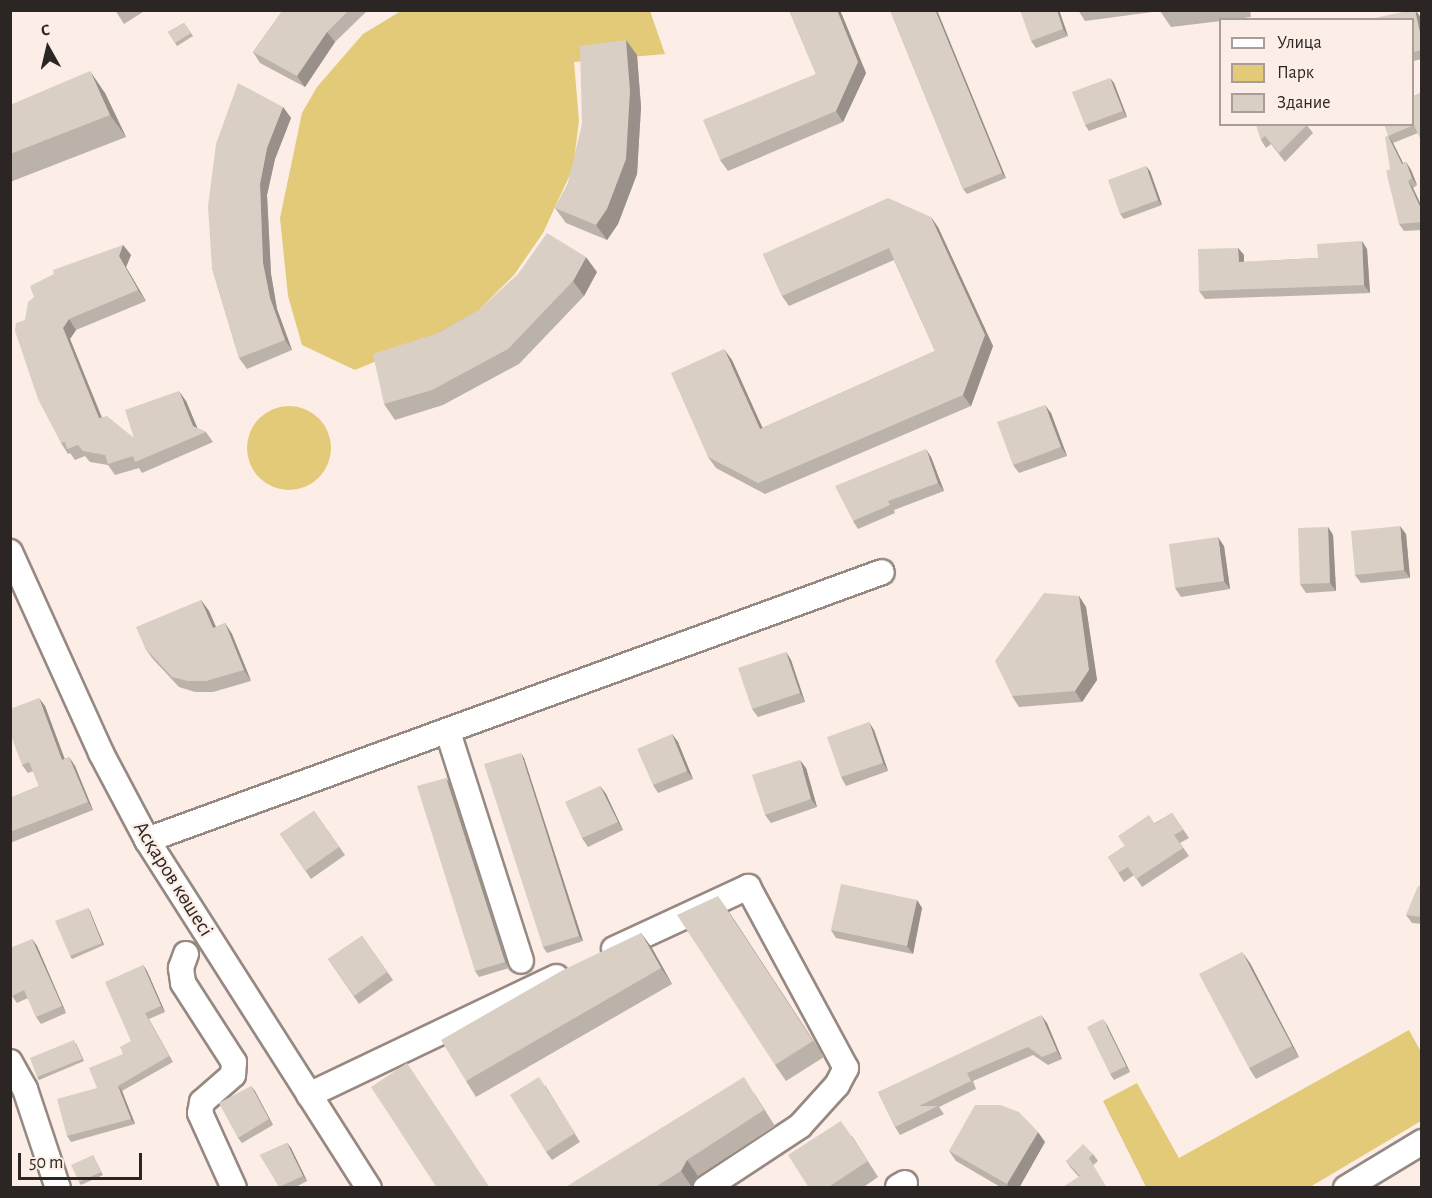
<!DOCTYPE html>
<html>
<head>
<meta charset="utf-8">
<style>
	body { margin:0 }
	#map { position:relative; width:1432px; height:1198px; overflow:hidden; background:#fcede6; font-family:"Alegreya Sans",sans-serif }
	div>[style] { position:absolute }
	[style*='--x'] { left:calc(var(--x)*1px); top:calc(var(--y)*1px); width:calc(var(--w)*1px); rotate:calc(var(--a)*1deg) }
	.green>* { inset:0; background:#e2ca79 }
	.round { border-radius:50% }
	.roads { filter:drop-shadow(2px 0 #968982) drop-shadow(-2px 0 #968982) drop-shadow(0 2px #968982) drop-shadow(0 -2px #968982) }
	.minor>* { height:24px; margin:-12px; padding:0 12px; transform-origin:12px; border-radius:12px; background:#fff }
	.wall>* { inset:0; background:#bbb2a9 }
	.shaded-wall>* { inset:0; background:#999189 }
	.building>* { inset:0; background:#dacfc4 }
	span { translate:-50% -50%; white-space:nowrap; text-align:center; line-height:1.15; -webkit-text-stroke:4.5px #fcede6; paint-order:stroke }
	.street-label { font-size:21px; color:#2b2623 }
	.frame { position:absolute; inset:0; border:12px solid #2b2623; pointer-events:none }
	.legend { position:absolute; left:1219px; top:18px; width:195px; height:108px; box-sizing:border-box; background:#fcede6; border:2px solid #a89d98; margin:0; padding:8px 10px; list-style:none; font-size:18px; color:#2b2623 }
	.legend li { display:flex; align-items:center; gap:12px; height:30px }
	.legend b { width:30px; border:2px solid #a89d98 }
	.north { position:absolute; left:18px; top:18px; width:60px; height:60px; -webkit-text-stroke:4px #fcede6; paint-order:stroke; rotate:352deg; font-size:16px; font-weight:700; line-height:24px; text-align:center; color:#2b2623 }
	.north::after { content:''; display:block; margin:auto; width:21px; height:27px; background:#2b2623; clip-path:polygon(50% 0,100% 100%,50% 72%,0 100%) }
	.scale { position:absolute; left:18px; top:1153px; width:124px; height:27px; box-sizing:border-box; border:3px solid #2b2623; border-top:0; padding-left:8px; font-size:18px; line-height:21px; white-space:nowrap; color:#2b2623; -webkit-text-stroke:4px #fcede6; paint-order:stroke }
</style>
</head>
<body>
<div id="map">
	<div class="green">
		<i style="clip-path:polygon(401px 11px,650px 11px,665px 54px,574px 62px,579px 121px,573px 168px,543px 233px,514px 275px,465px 324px,355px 370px,302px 345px,288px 296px,280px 218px,302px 113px,317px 87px,363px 34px)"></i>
		<i class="round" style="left:247px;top:406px;width:84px;height:84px"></i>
		<i style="clip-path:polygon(1409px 1030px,1421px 1052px,1421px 1121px,1310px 1187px,1146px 1187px,1103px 1101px,1137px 1083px,1179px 1158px)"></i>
	</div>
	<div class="roads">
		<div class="minor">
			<i style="--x:10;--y:552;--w:221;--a:65.6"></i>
			<i style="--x:101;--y:753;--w:98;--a:62.1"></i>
			<i style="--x:147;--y:840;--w:413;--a:57.5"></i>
			<i style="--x:448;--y:732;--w:240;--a:72.3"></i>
			<i style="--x:147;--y:840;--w:782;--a:-20.03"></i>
			<i style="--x:614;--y:949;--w:148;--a:-24.8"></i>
			<i style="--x:748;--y:887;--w:206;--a:61.6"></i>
			<i style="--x:846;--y:1068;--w:19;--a:118"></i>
			<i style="--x:837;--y:1085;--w:55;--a:132.1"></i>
			<i style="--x:800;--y:1126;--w:113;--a:146.6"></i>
			<i style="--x:186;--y:954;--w:15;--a:110"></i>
			<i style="--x:181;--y:968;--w:15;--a:82"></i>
			<i style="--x:183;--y:983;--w:94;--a:57.2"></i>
			<i style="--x:234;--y:1062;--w:13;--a:94"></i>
			<i style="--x:233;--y:1075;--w:41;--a:138.9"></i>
			<i style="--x:202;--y:1102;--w:11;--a:100"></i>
			<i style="--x:200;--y:1113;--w:82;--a:65.6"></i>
			<i style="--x:10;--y:1062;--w:31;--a:61"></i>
			<i style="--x:25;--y:1089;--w:104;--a:71.6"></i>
			<i style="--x:309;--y:1095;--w:274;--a:-25.5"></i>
			<i style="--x:898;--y:1187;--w:8;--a:-30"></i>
			<i style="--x:1346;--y:1188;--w:89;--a:-31.2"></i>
		</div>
	</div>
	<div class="wall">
		<i style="clip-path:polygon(115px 10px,146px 10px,124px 24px)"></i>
		<i style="clip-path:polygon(283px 10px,368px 10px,335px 42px,305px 87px,260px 63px,253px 52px)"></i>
		<i style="clip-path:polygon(789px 10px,840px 10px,866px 73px,843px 122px,728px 171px,720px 160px,816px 74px)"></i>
		<i style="clip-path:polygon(890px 10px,1006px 178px,967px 194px,963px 189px)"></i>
		<i style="clip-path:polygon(1059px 10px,1068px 36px,1036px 48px,1031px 41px)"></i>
		<i style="clip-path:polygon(1078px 10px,1250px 10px,1251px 17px,1229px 20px,1221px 20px,1221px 21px,1171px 27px,1160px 11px,1085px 21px)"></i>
		<i style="clip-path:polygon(1416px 10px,1421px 18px,1422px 21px,1422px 59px,1413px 61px,1413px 20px)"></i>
		<i style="clip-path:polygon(184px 23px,193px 36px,177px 46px,168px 32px)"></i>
		<i style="clip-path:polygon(637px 55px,641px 107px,637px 174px,618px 224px,607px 240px,566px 223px,555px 208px)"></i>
		<i style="clip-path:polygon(1114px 83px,1127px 117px,1089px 131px,1085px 125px)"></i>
		<i style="clip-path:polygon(105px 93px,126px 137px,10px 182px,10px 105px)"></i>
		<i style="clip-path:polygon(1413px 96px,1418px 133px,1393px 143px,1403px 163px,1406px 162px,1411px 170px,1417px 185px,1413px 188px,1422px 207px,1422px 230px,1404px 231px,1399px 224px,1388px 136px)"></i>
		<i style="clip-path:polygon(283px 107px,291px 118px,275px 159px,267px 195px,271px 274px,277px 309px,292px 350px,247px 369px,239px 358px,212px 268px)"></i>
		<i style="clip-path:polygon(1256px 124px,1306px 124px,1313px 133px,1285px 162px,1271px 144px,1266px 148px,1261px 140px)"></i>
		<i style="clip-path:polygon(1150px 171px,1162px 205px,1124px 219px,1120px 214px)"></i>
		<i style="clip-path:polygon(938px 227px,993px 346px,971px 406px,765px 494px,716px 468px,708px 457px,732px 360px,762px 428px,935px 351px,894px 260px,789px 306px,782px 296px,763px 254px)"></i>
		<i style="clip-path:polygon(123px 245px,131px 255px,126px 267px,146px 301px,76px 330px,70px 339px,102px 417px,134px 438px,186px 401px,197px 428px,206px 432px,213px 442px,142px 473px,139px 468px,115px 475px,108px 465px,90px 462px,85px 456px,75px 460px,70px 453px,68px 454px,61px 443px,25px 320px)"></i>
		<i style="clip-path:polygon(1238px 248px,1244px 255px,1244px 262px,1318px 258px,1367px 249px,1370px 293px,1205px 299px,1199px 291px)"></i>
		<i style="clip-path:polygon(597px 272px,584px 296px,519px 364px,443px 405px,395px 420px,384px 404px,438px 333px,480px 309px)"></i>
		<i style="clip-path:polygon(1051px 413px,1067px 456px,1019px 473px,1013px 465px)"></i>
		<i style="clip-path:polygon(931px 457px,944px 491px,894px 510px,895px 513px,858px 529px,853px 521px)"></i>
		<i style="clip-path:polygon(1328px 527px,1333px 535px,1336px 591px,1306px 593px,1300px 584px)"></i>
		<i style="clip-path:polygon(1406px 534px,1410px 578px,1361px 583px,1355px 575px)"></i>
		<i style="clip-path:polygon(1224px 546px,1230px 589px,1181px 597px,1175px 588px)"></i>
		<i style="clip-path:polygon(1079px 596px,1086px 607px,1097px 680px,1082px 702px,1019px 707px,1012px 696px)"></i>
		<i style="clip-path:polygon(201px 600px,209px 611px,216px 627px,225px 623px,232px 634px,251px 681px,213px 692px,195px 692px,179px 687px,152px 658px,145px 648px)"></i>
		<i style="clip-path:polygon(786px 652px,791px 660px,805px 702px,758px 717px,752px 709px)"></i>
		<i style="clip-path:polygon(45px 706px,65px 759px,69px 757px,75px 766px,93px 810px,10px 843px,10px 798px,39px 786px,33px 771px,28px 773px,22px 765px)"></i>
		<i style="clip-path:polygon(874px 730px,888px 771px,846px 786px,841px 777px)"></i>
		<i style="clip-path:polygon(672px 734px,678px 742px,693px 779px,658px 793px,653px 785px)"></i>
		<i style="clip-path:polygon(524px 758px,583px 941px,547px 953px,543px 947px)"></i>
		<i style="clip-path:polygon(806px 768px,817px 807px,771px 823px,765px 815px)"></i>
		<i style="clip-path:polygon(446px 778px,450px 784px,509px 968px,479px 977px,475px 971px)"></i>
		<i style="clip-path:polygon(600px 786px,606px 794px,623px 830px,588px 847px,582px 838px)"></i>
		<i style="clip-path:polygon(314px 811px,345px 855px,311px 879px,280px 834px)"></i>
		<i style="clip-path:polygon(1172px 813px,1189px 838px,1180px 843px,1189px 856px,1142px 887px,1134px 875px,1124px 882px,1108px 857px,1125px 846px,1155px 823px)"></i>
		<i style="clip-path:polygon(1422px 887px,1422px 924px,1412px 923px,1406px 915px)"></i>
		<i style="clip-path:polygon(917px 900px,922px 908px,913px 954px,836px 938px,831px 930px)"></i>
		<i style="clip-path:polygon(88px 908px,104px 945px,72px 959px,70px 956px)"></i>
		<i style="clip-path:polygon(729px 912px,824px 1057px,786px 1081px,775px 1065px)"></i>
		<i style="clip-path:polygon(641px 933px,652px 948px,672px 984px,476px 1097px,466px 1081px)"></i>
		<i style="clip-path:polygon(362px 936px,393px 980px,359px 1004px,328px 959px)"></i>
		<i style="clip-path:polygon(32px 939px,37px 946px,66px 1013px,41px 1024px,36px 1017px,28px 998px,17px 1003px,12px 996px)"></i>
		<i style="clip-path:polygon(1250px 963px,1299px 1057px,1256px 1079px,1249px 1068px)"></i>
		<i style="clip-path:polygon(143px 965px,147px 971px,165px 1012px,149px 1019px,173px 1062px,122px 1091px,135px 1124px,71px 1142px,67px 1136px,97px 1088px,123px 1054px,131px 1041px)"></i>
		<i style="clip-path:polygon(1047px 1023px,1062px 1059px,1048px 1065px,1033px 1055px,973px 1081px,976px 1089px,939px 1107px,944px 1114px,900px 1135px,895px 1127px,878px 1092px)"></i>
		<i style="clip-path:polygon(1107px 1025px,1130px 1072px,1114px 1080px,1110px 1074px)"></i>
		<i style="clip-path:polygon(76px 1043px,84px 1061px,39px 1080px,37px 1077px)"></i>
		<i style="clip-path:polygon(545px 1085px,580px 1142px,552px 1160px,546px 1152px)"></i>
		<i style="clip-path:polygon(251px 1086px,273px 1125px,242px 1143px,238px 1138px)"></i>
		<i style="clip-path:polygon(754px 1093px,775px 1126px,698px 1176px,691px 1188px,564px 1188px)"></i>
		<i style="clip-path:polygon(852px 1136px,878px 1177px,862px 1188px,809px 1188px)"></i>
		<i style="clip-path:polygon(1045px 1142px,1019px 1188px,1002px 1188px,956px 1161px,949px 1151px)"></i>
		<i style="clip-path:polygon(287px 1143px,291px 1148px,307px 1181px,294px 1188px,280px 1188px,260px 1155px)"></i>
		<i style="clip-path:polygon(1093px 1154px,1098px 1161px,1079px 1177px,1071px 1168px,1066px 1161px)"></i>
		<i style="clip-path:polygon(93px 1155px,103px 1175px,81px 1185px,79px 1182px)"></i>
	</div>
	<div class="shaded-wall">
		<i style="clip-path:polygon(837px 10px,840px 10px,866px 73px,843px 122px,836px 111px)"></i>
		<i style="clip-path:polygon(935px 10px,937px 10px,1006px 178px,1002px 173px)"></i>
		<i style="clip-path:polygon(1057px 10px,1059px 10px,1068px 36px,1063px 29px)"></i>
		<i style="clip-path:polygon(1415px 10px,1421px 18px,1422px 21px,1422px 42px)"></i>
		<i style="clip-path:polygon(327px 32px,335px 42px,305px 87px,297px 76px)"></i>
		<i style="clip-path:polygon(626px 40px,637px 55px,641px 107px,637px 174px,618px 224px,607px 240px,596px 225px)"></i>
		<i style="clip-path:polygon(90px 71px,105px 93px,126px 137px,110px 115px)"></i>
		<i style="clip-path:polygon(1110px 78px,1114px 83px,1127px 117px,1123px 111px)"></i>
		<i style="clip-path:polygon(283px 107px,291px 118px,275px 159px,267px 195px,271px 274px,277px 309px,292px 350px,285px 340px,270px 298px,263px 263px,260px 184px,267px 148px)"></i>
		<i style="clip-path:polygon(1388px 136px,1393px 143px,1407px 171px,1402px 164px)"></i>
		<i style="clip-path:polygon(1406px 162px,1411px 170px,1417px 185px,1412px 178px)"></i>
		<i style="clip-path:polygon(1146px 166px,1150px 171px,1162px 205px,1158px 200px)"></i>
		<i style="clip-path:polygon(1408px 181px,1413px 188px,1422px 207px,1422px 211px)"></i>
		<i style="clip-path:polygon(931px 217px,938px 227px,993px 346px,971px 406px,963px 395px)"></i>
		<i style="clip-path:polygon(1362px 241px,1367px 249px,1370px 293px,1364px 285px)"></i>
		<i style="clip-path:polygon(123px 245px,131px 255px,126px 267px,146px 301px,138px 290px,119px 256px)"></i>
		<i style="clip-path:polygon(1238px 248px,1244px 255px,1244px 270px,1239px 262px)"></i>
		<i style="clip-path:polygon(586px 257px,597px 272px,584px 296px,573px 281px)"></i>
		<i style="clip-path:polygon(69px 319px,76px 330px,70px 339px,106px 429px,99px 418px,63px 328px)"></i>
		<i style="clip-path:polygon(724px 349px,732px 360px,768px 440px,760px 429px)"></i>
		<i style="clip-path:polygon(179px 391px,186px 401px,200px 434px,193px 426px)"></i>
		<i style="clip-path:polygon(1045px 405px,1051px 413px,1067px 456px,1061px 447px)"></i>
		<i style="clip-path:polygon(926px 449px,931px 457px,944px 491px,938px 483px)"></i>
		<i style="clip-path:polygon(1400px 526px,1406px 534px,1410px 578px,1404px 570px)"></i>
		<i style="clip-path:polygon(1328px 527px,1333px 535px,1336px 591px,1330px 583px)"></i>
		<i style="clip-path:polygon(1218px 537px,1224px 546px,1230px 589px,1224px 581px)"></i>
		<i style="clip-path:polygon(1079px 596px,1086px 607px,1097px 680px,1082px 702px,1075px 691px)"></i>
		<i style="clip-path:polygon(201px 600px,209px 611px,221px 639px,213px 628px)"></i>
		<i style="clip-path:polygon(225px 623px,232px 634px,251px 681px,244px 670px)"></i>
		<i style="clip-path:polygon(786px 652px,791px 660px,805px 702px,800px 693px)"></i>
		<i style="clip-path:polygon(39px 698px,45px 706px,68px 769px,62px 760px)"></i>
		<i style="clip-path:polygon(869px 722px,874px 730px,888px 771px,883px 763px)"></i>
		<i style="clip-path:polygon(672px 734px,678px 742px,693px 779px,687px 771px)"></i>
		<i style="clip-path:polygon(521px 753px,524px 758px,583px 941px,579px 936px)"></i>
		<i style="clip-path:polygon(69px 757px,75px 766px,93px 810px,88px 802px)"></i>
		<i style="clip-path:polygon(800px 760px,806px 768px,817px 807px,811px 799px)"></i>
		<i style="clip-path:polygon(446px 778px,450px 784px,509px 968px,505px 962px)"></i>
		<i style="clip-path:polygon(600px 786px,606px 794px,623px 830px,618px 822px)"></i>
		<i style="clip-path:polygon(718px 896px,729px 912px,824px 1057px,813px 1041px)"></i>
		<i style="clip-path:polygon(917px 900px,922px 908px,913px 954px,907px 946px)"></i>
		<i style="clip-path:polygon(88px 908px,90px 911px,104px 945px,102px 943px)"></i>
		<i style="clip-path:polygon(641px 933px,652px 948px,672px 984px,661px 968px)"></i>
		<i style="clip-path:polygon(32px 939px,37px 946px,66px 1013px,62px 1006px)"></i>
		<i style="clip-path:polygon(1242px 952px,1250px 963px,1299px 1057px,1292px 1046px)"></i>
		<i style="clip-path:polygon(143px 965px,147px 971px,165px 1012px,161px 1006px)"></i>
		<i style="clip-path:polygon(1041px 1015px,1047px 1023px,1062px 1059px,1057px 1051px)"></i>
		<i style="clip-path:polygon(1103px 1019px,1107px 1025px,1130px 1072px,1126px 1066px)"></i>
		<i style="clip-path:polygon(118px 1086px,122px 1091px,135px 1124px,131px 1119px)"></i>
		<i style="clip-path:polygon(251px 1086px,255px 1091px,273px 1125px,269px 1119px)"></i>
		<i style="clip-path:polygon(1038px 1132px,1045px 1142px,1019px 1188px,1010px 1188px,1007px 1184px)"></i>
		<i style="clip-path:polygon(287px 1143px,291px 1148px,307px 1181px,303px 1176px)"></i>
		<i style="clip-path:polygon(687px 1160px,698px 1176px,692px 1187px,681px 1171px)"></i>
	</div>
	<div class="building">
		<i style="clip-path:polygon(283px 10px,349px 10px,327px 32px,297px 76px,253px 52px)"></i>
		<i style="clip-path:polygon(789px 10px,837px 10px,858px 62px,836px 111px,720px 160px,703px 120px,816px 74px)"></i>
		<i style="clip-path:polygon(890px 10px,935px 10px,1002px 173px,963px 189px)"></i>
		<i style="clip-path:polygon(1020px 10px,1057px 10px,1063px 29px,1031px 41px)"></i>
		<i style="clip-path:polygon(1412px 10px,1415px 10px,1422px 42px,1422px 50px,1413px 52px,1413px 20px,1370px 20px,1370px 19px)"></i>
		<i style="clip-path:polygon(184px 23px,191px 33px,175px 43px,168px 32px)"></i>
		<i style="clip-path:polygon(626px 40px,630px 91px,626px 159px,607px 209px,596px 225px,555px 208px,567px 186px,582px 124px,580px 46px)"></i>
		<i style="clip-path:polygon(90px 71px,110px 115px,10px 154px,10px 105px)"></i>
		<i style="clip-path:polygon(1110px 78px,1123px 111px,1085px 125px,1072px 92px)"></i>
		<i style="clip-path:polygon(238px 83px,283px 107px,267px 148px,260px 184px,263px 263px,270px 298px,285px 340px,239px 358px,212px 268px,208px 206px,216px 144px)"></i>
		<i style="clip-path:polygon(1422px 92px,1422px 143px,1414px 125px,1388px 136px,1402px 164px,1406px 162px,1412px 178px,1408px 181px,1422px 211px,1422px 222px,1399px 224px,1386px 171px,1390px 169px,1385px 137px,1388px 136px,1384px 124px,1413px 124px,1413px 96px)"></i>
		<i style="clip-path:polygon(1256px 124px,1306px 124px,1307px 125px,1279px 153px,1265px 136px,1261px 140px)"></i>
		<i style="clip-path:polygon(1146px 166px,1158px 200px,1120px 214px,1108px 180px)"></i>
		<i style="clip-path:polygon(888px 198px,931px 217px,985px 335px,963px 395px,758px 483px,708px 457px,671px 373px,724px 349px,760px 429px,935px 351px,889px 248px,782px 296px,763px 254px)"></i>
		<i style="clip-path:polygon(547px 233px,586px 257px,573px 281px,508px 349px,432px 390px,384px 404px,373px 354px,438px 333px,480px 309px,518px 274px)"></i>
		<i style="clip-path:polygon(1362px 241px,1364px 285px,1199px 291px,1198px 249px,1238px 248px,1239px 262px,1318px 258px,1317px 244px)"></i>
		<i style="clip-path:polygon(123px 245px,119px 256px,138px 290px,69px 319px,63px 328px,99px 418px,107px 416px,134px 438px,125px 410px,179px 391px,193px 426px,206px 432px,135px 462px,133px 456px,108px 464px,105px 455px,83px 451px,78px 445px,67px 449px,65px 442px,61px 443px,38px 399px,15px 331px,16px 323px,25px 320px,28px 302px,34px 297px,30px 286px,54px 274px,53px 270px)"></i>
		<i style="clip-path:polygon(1045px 405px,1061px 447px,1013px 465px,997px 422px)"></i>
		<i style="clip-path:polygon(926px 449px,938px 483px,888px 501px,890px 505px,853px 521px,835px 486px)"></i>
		<i style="clip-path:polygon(1400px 526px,1404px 570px,1355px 575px,1351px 531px)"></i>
		<i style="clip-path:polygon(1328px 527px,1330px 583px,1300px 584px,1298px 528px)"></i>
		<i style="clip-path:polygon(1218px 537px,1224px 581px,1175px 588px,1169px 544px)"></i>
		<i style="clip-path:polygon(1044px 593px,1079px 596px,1089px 670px,1075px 691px,1012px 696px,995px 661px)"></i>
		<i style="clip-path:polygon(201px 600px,213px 628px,225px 623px,244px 670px,206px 681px,188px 681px,172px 677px,145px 648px,136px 627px)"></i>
		<i style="clip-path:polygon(786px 652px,800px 693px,752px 709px,738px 668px)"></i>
		<i style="clip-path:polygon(39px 698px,62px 760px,69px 757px,88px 802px,10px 832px,10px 798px,39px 786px,29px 762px,22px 765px,10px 733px,10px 709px)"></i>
		<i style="clip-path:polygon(869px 722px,883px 763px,841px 777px,827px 737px)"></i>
		<i style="clip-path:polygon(672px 734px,687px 771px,653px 785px,637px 749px)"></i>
		<i style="clip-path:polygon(521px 753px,579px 936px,543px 947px,484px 764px)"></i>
		<i style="clip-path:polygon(800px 760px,811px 799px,765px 815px,752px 775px)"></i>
		<i style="clip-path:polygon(446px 778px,505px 962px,475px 971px,417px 786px)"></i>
		<i style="clip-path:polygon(600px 786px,618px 822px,582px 838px,565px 802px)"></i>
		<i style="clip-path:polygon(314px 811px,339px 847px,305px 871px,280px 834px)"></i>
		<i style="clip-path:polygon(1172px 813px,1183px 830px,1174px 835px,1183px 848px,1136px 879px,1128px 867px,1118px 873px,1108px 857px,1125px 846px,1118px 836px,1149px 815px,1155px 824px)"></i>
		<i style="clip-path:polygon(841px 884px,917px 900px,907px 946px,831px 930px)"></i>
		<i style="clip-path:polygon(1418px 886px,1422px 887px,1422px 917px,1406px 915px)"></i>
		<i style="clip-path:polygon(718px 896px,813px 1041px,775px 1065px,677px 915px)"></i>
		<i style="clip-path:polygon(88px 908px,102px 943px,70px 956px,55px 921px)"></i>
		<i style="clip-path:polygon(641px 933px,661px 968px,466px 1081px,441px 1040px,563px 970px)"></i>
		<i style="clip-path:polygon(362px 936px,387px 972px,354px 996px,328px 959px)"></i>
		<i style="clip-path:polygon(32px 939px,62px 1006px,36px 1017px,24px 990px,12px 996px,10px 993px,10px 948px)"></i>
		<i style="clip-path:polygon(1242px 952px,1292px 1046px,1249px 1068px,1199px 974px)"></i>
		<i style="clip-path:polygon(143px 965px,161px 1006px,145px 1013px,169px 1056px,118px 1086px,131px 1119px,67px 1136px,57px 1099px,97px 1088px,89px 1068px,123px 1054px,120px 1047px,131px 1041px,105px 982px)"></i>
		<i style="clip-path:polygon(1041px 1015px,1057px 1051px,1042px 1057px,1028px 1047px,967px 1073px,971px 1081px,919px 1106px,938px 1106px,895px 1127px,878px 1092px)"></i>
		<i style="clip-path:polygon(1103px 1019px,1126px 1066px,1110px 1074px,1087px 1027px)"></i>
		<i style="clip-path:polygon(74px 1040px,82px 1059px,37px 1077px,30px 1058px)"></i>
		<i style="clip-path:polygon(407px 1063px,490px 1188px,437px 1188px,371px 1087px)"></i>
		<i style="clip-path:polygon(539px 1077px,575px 1133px,546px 1152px,510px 1095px)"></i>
		<i style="clip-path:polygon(744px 1077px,764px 1110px,687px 1160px,681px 1171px,654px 1188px,564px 1188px)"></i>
		<i style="clip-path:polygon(251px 1086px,269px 1119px,238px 1138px,219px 1103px)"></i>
		<i style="clip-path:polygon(975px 1105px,1000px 1105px,1019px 1112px,1038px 1132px,1007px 1184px,949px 1151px)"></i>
		<i style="clip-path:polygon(841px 1121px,868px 1161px,827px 1188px,809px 1188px,788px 1155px)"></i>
		<i style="clip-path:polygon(287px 1143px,303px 1176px,279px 1187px,260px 1155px)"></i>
		<i style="clip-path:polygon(1083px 1144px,1093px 1154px,1089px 1158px,1107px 1188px,1061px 1188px,1080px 1176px,1066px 1161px)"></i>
		<i style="clip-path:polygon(93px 1155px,101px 1172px,79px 1182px,71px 1165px)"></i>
	</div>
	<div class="street-label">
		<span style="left:173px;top:879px;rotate:58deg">Асқаров көшесі</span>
	</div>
	<div class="frame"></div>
	<ul class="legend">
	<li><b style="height:8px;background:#fff"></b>Улица</li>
	<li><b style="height:16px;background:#e2ca79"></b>Парк</li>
	<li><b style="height:16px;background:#dacfc4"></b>Здание</li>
	</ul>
	<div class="north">С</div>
	<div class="scale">50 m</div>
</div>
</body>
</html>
